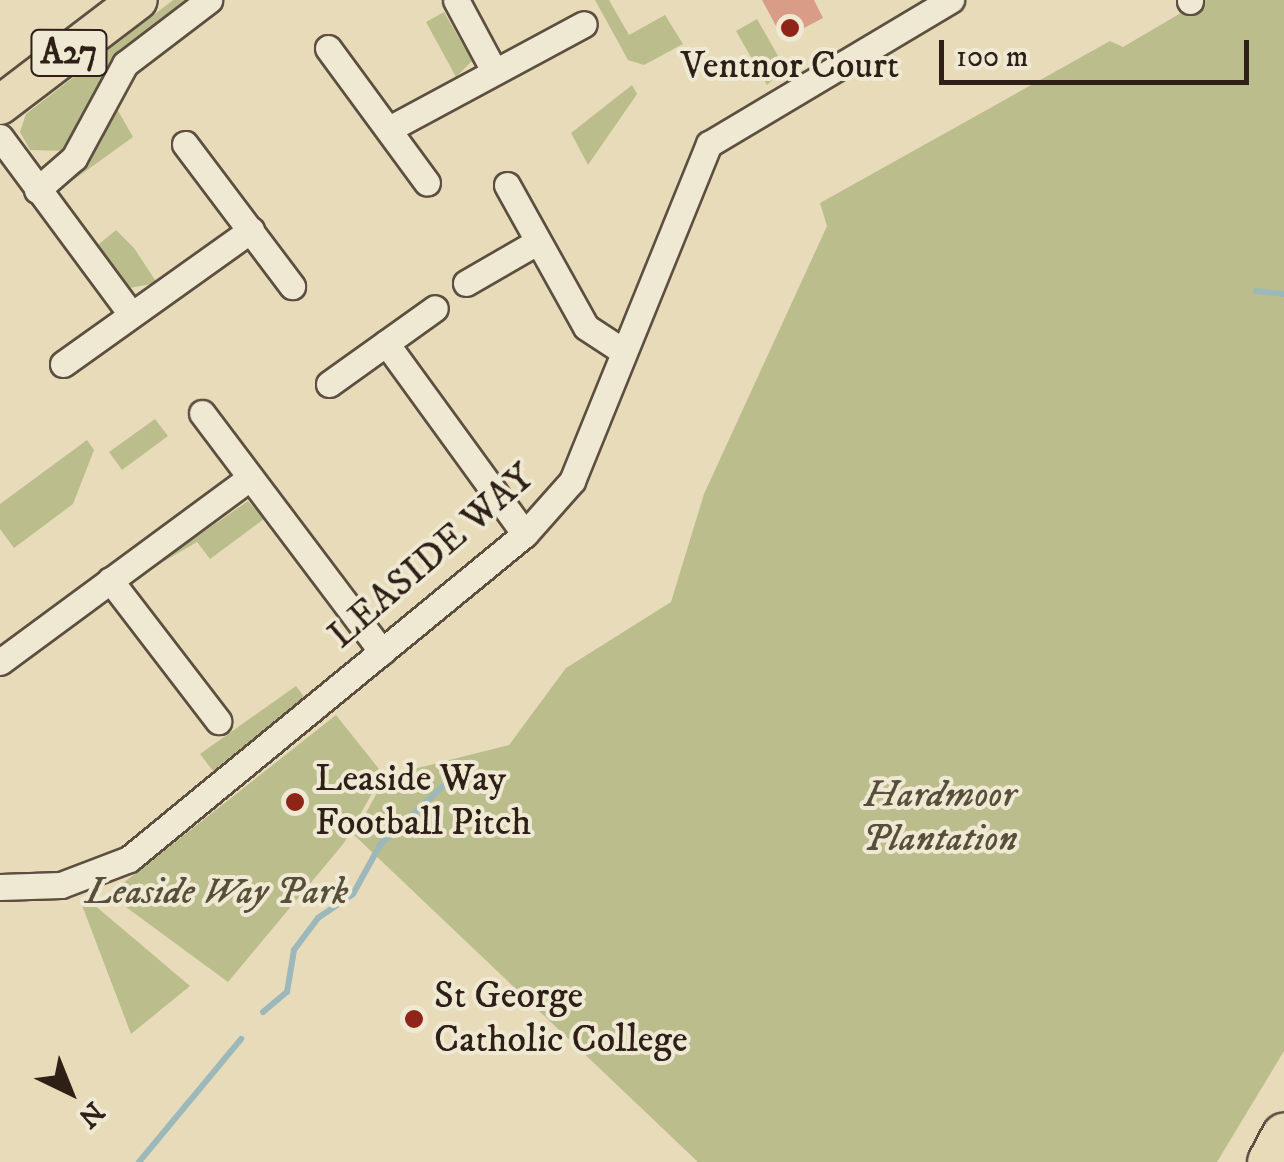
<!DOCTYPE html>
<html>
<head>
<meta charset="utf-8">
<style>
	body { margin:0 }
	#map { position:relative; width:1284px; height:1162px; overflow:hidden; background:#e7dbba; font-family:"IM FELL DW Pica",serif }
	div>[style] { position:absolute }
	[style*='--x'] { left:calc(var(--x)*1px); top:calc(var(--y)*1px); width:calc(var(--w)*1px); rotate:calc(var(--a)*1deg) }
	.green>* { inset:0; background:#bbbe8c }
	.stream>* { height:6px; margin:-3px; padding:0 3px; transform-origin:3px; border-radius:3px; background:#9cb8bb }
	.building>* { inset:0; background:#d99d87 }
	.roads { filter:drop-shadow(2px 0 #5c4f40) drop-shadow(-2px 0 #5c4f40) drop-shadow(0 2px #5c4f40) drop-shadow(0 -2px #5c4f40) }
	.street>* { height:25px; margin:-12.5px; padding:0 12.5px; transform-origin:12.5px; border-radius:12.5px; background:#efe8d2 }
	.primary>* { height:38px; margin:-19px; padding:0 19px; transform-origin:19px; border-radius:19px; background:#e7dbba }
	.highway>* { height:45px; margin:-22.5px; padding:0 22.5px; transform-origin:22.5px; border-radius:22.5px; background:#e7dbba }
	.dots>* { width:28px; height:28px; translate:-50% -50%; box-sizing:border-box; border:5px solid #efe8d2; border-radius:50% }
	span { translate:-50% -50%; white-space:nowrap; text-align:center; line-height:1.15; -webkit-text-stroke:8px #efe8d2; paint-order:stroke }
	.shield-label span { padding:2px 8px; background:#efe8d2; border:2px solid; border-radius:8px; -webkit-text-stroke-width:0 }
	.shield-label { font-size:35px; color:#2e2017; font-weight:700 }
	.poi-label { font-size:38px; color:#2e2017 }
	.left { translate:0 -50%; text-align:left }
	.street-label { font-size:38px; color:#2e2017 }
	.park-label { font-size:38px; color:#584f3a; font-style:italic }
	.north { position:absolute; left:20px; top:1042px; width:100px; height:100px; -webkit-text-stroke:8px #efe8d2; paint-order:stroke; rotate:137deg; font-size:28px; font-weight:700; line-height:40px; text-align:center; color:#2e2017 }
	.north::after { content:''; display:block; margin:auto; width:35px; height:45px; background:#2e2017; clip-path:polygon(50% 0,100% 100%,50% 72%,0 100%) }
	.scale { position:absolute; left:939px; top:40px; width:310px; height:45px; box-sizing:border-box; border:5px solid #2e2017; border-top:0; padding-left:12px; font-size:30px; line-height:35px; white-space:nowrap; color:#2e2017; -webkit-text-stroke:8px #efe8d2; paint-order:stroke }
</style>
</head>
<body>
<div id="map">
	<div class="green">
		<i style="clip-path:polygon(173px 0,190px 0,114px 57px,68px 151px,30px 150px,20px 132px,26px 114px)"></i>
		<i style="clip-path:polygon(595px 0,609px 0,629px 35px,665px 15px,683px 44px,644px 65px,628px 60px)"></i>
		<i style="clip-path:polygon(1203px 0,1284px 0,1284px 1051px,1217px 1162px,698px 1162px,354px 835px,386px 776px,509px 745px,566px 668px,671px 602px,704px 494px,827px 226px,820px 203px,1110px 41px,1123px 47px)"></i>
		<i style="clip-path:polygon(444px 12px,472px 61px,456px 77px,426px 22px)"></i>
		<i style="clip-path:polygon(757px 19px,785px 68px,767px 85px,736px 31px)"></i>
		<i style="clip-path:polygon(632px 85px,637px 94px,588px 165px,571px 133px)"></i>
		<i style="clip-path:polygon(112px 100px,133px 137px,65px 186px,62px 180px)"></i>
		<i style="clip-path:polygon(116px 230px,134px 248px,157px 283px,129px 288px,98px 245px)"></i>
		<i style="clip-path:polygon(155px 419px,168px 436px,122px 470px,109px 452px)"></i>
		<i style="clip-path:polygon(87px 440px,94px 450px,73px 504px,14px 548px,0 529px,0 504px)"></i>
		<i style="clip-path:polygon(248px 501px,264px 519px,210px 559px,197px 542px,144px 573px)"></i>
		<i style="clip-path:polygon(296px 686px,304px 697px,213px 771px,200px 754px)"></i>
		<i style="clip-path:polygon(336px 715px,383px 774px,344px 843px,228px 982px,115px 899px,117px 888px)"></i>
		<i style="clip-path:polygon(86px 898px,190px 986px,131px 1034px,80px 900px)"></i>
	</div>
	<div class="stream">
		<i style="--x:1256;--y:291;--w:28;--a:6"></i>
		<i style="--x:263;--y:1012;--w:31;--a:-40"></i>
		<i style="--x:287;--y:992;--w:43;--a:-80.5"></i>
		<i style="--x:294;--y:950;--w:40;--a:-53"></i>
		<i style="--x:318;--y:918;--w:42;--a:-34.4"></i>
		<i style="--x:353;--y:894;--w:56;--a:-61.1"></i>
		<i style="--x:380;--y:845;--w:85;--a:-43.1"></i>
		<i style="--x:139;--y:1162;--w:160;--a:-50.3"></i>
	</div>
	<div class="building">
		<i style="clip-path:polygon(762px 0,814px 0,823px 18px,783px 39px)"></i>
	</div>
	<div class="roads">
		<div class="street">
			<i style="--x:456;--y:0;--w:81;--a:61.8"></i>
			<i style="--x:1190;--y:0;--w:1;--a:90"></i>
			<i style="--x:328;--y:48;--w:167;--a:53.7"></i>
			<i style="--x:389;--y:129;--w:221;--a:-28.3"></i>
			<i style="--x:0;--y:137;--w:220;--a:53.5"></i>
			<i style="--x:185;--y:144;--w:178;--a:53"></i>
			<i style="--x:507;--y:185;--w:162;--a:60.9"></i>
			<i style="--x:586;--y:327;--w:42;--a:33.3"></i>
			<i style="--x:37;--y:190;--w:49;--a:-40.9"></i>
			<i style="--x:74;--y:158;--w:107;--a:-61.5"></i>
			<i style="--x:125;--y:64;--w:106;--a:-37.3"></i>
			<i style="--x:466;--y:283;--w:82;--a:-30"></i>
			<i style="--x:386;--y:343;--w:236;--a:54"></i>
			<i style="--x:63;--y:364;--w:231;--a:-35.5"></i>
			<i style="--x:329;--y:384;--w:130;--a:-35.6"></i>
			<i style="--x:202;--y:413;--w:299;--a:53"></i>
			<i style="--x:110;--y:580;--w:178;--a:52.5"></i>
			<i style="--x:0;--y:662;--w:310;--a:-36.4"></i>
			<i style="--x:0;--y:887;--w:61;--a:-1.9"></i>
			<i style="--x:61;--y:885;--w:73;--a:-20.9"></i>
			<i style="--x:129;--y:859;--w:512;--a:-39.38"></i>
			<i style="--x:525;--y:534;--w:71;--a:-48.4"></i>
			<i style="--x:572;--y:481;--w:364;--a:-67.9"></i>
			<i style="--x:709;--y:144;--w:282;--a:-30.8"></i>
		</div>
		<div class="primary">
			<i style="--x:0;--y:105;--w:173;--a:-37.3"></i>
		</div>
		<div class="highway">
			<i style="--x:1270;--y:1162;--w:30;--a:-62"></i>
		</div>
	</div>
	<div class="dots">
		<i style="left:790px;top:28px;background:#8f2418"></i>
		<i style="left:295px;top:802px;background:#8f2418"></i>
		<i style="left:414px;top:1019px;background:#8f2418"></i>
	</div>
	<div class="shield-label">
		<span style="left:69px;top:53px">A27</span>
	</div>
	<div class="poi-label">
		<span style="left:790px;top:67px">Ventnor Court</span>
		<span class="left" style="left:315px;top:802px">Leaside Way<br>Football Pitch</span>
		<span class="left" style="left:434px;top:1019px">St George<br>Catholic College</span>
	</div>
	<div class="street-label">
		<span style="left:432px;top:557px;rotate:-41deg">LEASIDE WAY</span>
	</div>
	<div class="park-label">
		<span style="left:940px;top:818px">Hardmoor<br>Plantation</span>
		<span style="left:217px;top:893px">Leaside Way Park</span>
	</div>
	<div class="north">N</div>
	<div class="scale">100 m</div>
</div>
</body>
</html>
